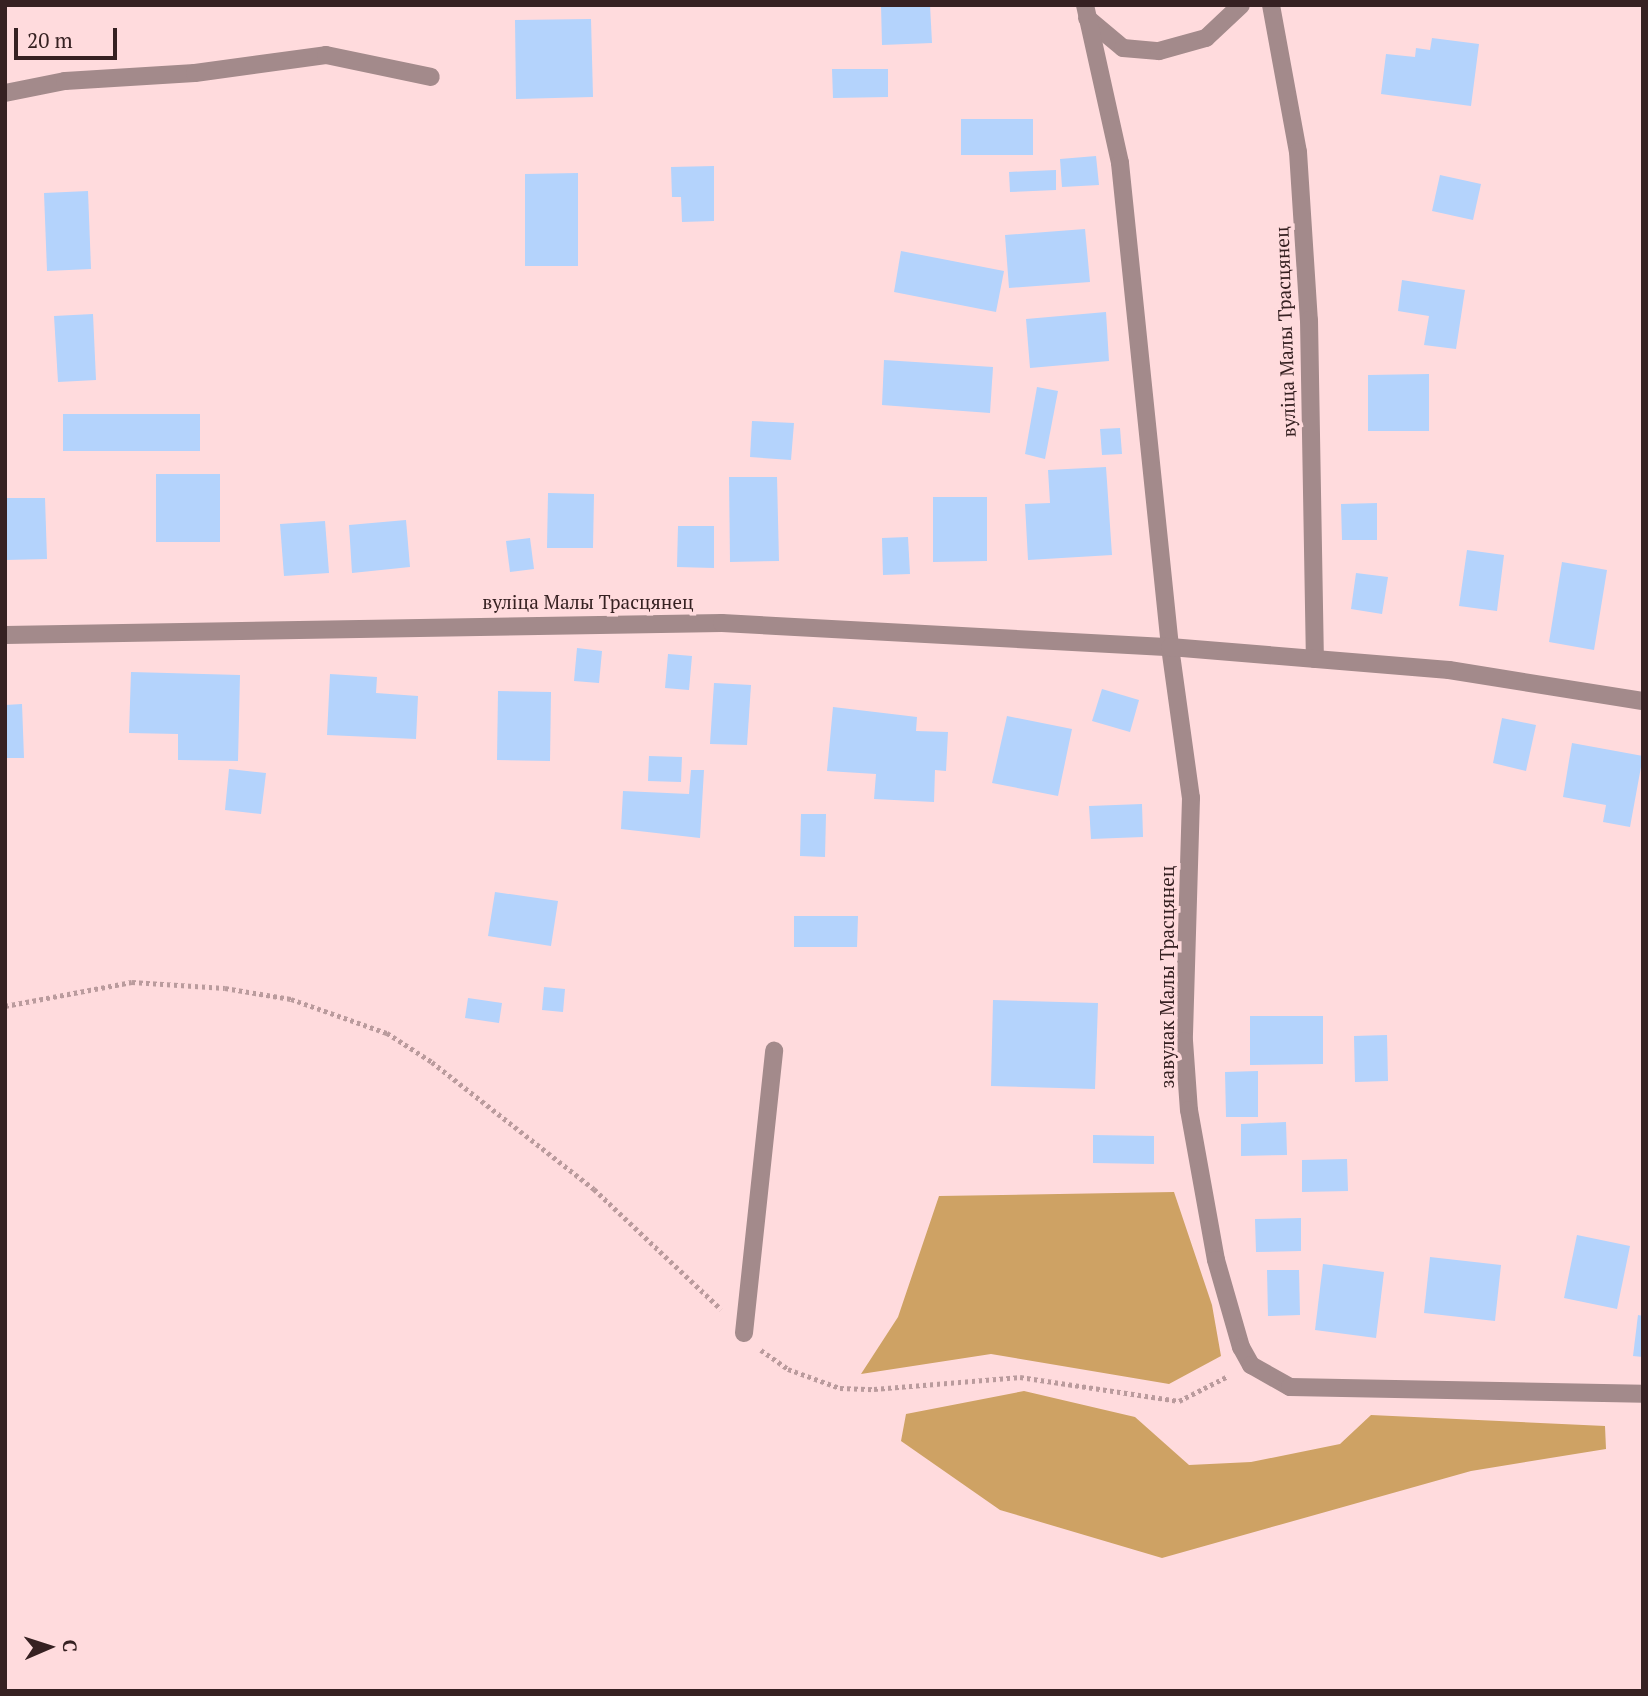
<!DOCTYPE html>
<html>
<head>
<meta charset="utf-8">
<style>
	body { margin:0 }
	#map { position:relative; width:1648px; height:1696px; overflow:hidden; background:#ffdbdd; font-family:"PT Serif",serif }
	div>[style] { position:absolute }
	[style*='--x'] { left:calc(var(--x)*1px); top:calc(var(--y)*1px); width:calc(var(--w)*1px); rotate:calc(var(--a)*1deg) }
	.forest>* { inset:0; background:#cea264 }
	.building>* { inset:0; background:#b4d3fc }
	.path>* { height:4.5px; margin-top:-2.25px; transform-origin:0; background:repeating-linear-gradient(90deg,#ba9b9d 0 3.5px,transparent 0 7px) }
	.lane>* { height:18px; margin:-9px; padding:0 9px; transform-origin:9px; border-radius:9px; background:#a38a8b }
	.street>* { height:18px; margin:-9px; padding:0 9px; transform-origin:9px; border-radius:9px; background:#a38a8b }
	span { translate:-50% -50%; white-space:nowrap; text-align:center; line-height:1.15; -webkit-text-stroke:7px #ffdbdd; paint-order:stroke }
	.street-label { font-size:19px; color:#362122 }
	.frame { position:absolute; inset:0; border:7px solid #362122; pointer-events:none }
	.north { position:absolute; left:14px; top:1612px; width:70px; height:70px; -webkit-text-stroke:5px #ffdbdd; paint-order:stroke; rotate:87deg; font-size:19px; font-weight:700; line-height:28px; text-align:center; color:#362122 }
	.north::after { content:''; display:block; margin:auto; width:24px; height:32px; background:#362122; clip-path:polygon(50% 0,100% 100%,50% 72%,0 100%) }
	.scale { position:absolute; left:14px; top:28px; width:103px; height:32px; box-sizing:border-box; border:4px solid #362122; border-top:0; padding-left:9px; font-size:21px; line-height:24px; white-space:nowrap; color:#362122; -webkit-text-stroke:5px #ffdbdd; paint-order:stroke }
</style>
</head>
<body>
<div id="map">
	<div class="forest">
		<i style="clip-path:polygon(1174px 1192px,1212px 1305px,1221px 1356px,1169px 1384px,991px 1354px,861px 1374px,898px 1317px,939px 1196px)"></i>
		<i style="clip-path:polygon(1024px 1391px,1135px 1417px,1189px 1465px,1251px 1462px,1340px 1444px,1371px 1415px,1605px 1426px,1606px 1449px,1471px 1471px,1162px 1558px,1000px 1510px,901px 1441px,906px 1414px)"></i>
	</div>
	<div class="building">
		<i style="clip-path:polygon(881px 5px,930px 5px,932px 43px,882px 45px)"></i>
		<i style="clip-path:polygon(591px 19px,593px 97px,516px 99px,515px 20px)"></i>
		<i style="clip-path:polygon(1432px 38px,1479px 44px,1471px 106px,1381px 94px,1386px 54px,1415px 57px,1416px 48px,1430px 50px)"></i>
		<i style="clip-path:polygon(832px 69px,888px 69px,888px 97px,833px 98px)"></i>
		<i style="clip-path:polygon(961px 119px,1033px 119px,1033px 155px,961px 155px)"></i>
		<i style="clip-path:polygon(1096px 156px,1099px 185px,1062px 187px,1060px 159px)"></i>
		<i style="clip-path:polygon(714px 166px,714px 221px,682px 222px,681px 197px,672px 197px,671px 167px)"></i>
		<i style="clip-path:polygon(1056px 170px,1056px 190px,1010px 192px,1009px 172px)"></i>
		<i style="clip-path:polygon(578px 173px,578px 266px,525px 266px,525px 174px)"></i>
		<i style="clip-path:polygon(1440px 175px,1481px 184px,1473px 220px,1432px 211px)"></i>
		<i style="clip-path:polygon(88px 191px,91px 269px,47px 271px,44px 193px)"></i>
		<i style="clip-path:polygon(1085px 229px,1090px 282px,1009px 288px,1005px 235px)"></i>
		<i style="clip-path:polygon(901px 251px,1004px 271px,996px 312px,894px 292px)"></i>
		<i style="clip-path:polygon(1402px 280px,1465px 290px,1456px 349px,1424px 345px,1429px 316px,1398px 311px)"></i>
		<i style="clip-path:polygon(1106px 312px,1109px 361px,1030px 368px,1026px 319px)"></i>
		<i style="clip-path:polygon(93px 314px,96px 380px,58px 382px,54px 316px)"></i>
		<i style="clip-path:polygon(884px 360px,993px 367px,990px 413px,882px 405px)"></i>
		<i style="clip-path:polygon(1429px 374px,1429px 431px,1368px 431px,1368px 375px)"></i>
		<i style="clip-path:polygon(1037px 387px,1058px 391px,1045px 459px,1025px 454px)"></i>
		<i style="clip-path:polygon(63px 414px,200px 414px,200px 451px,63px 451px)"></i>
		<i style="clip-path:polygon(752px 421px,794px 423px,791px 460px,750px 457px)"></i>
		<i style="clip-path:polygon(1120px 428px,1122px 454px,1102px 455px,1100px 429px)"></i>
		<i style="clip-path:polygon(1106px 467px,1112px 555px,1028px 560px,1025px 504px,1050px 503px,1048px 470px)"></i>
		<i style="clip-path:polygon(156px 474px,220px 474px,220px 542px,156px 542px)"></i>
		<i style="clip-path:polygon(729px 477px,777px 477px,779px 561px,730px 562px)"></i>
		<i style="clip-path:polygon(548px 493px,594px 494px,593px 548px,547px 548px)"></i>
		<i style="clip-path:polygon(933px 497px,987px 497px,987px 561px,933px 562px)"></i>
		<i style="clip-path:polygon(5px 498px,45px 498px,47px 559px,5px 560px)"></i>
		<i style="clip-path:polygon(1377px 503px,1377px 540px,1342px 540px,1341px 504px)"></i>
		<i style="clip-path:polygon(406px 520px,410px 567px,352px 573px,349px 525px)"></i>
		<i style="clip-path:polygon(325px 521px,329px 573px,284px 576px,280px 524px)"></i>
		<i style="clip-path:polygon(678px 526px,714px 526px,714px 568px,677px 567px)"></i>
		<i style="clip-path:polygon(908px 537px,910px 574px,883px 575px,882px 538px)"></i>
		<i style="clip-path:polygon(530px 538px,534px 569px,510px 572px,506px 541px)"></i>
		<i style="clip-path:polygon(1467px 550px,1504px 555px,1497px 611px,1459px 606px)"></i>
		<i style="clip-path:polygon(1562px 562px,1607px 570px,1594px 650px,1549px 642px)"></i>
		<i style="clip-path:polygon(1356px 573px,1388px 577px,1382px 614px,1351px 609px)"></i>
		<i style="clip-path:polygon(577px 648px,602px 651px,599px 683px,574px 681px)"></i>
		<i style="clip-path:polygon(668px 654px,692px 656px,689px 690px,665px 688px)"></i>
		<i style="clip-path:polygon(131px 672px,240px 675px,238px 761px,178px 760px,178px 734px,129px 733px)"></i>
		<i style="clip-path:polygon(330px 674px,377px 677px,376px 693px,418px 696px,416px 739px,327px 735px)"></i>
		<i style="clip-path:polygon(714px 683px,751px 685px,747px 745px,710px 744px)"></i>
		<i style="clip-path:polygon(1102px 689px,1139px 700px,1130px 732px,1092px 721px)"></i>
		<i style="clip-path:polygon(498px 691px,551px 692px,550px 761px,497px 760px)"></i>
		<i style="clip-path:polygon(22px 704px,24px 758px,5px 758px,5px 705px)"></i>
		<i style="clip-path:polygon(833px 707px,917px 717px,916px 731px,948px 732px,946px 771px,935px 770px,934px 802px,874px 799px,876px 774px,827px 771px)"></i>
		<i style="clip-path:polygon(1007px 716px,1072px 729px,1058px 796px,992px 783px)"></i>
		<i style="clip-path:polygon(1502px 718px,1536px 725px,1526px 771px,1493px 763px)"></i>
		<i style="clip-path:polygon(1572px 743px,1643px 756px,1630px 827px,1603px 822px,1606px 805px,1563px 797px)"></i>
		<i style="clip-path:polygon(649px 756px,682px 757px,681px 782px,648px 781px)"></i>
		<i style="clip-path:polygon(229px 769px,266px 773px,261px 814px,225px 810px)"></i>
		<i style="clip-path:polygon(691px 770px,704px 770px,700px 838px,621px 829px,623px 791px,689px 794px)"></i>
		<i style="clip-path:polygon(1142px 804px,1143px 837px,1091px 839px,1089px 806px)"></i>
		<i style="clip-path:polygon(801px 814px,826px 814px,825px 857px,800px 856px)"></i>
		<i style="clip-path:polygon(495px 892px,558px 901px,551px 946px,488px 936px)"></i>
		<i style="clip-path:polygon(794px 916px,858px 916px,857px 947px,794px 947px)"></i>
		<i style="clip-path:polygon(544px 987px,565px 989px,563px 1012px,542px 1010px)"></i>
		<i style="clip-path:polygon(468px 998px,502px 1003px,499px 1023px,465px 1018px)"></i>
		<i style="clip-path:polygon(993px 1000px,1098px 1003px,1095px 1089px,991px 1086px)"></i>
		<i style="clip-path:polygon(1250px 1016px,1323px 1016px,1323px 1064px,1250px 1065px)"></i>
		<i style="clip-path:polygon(1387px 1035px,1388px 1081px,1355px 1082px,1354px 1036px)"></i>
		<i style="clip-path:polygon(1258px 1071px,1258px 1117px,1226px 1117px,1225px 1072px)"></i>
		<i style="clip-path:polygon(1286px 1122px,1287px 1155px,1241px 1156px,1241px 1124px)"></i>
		<i style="clip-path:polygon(1093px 1135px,1154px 1136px,1154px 1164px,1093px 1163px)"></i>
		<i style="clip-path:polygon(1347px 1159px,1348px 1191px,1302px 1192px,1302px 1160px)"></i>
		<i style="clip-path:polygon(1301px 1218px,1301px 1251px,1256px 1252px,1255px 1219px)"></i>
		<i style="clip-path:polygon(1577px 1235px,1630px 1246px,1617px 1309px,1564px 1298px)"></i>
		<i style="clip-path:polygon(1430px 1257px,1501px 1265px,1495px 1321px,1424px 1313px)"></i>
		<i style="clip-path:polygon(1323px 1264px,1384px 1272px,1376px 1338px,1315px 1330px)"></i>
		<i style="clip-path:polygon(1267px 1270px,1299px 1270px,1300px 1315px,1268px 1316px)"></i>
		<i style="clip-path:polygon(1638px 1315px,1643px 1316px,1643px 1357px,1633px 1356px)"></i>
	</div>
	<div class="path">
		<i style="--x:5;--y:1006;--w:129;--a:-10.7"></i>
		<i style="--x:132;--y:982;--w:93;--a:3.7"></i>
		<i style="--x:225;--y:988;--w:67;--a:9.5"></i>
		<i style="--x:291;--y:999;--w:102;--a:19.5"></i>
		<i style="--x:387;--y:1033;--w:54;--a:32.8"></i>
		<i style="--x:432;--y:1062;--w:206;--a:38.1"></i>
		<i style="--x:594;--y:1189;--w:175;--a:43.4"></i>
		<i style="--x:761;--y:1350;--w:33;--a:35"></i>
		<i style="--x:788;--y:1369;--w:55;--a:20.1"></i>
		<i style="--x:840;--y:1388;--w:34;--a:2"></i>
		<i style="--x:874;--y:1389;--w:146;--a:-4.7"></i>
		<i style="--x:1020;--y:1377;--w:161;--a:8.6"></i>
		<i style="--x:1179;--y:1401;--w:55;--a:-27"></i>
	</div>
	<div class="lane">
		<i style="--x:1087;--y:18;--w:47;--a:39.8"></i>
		<i style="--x:1123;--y:48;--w:36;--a:5"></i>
		<i style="--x:1159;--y:51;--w:49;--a:-15.5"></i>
		<i style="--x:1206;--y:38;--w:48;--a:-43.3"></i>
		<i style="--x:744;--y:1333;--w:284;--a:-83.9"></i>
	</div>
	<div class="street">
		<i style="--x:1085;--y:5;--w:162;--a:77.5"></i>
		<i style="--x:1120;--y:163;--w:487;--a:84.1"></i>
		<i style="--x:1170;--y:647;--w:152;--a:82.1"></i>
		<i style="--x:1191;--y:798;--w:243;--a:91.7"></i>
		<i style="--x:1184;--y:1041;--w:69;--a:85.9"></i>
		<i style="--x:1189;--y:1110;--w:152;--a:79.8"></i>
		<i style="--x:1216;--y:1260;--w:91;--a:74"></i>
		<i style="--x:1241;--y:1347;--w:21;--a:61"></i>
		<i style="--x:1251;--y:1365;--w:45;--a:29.4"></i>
		<i style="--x:1290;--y:1387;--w:353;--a:1.1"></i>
		<i style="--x:1271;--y:5;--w:149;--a:79.6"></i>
		<i style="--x:1298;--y:152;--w:168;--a:86.3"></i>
		<i style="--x:1309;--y:320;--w:339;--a:89"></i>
		<i style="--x:5;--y:93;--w:61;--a:-11.3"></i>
		<i style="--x:65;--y:81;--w:130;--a:-3.5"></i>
		<i style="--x:195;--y:73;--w:132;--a:-7.8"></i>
		<i style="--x:326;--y:55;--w:107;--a:11.8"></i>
		<i style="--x:5;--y:635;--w:717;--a:-0.96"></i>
		<i style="--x:722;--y:623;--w:449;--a:3.1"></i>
		<i style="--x:1170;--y:647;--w:280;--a:4.7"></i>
		<i style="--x:1449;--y:670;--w:196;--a:9.1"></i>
	</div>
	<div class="street-label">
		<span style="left:1285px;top:332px;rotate:-92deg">вуліца Малы Трасцянец</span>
		<span style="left:588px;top:602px">вуліца Малы Трасцянец</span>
		<span style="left:1167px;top:977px;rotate:-90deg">завулак Малы Трасцянец</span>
	</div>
	<div class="frame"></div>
	<div class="north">С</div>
	<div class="scale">20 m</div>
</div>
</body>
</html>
